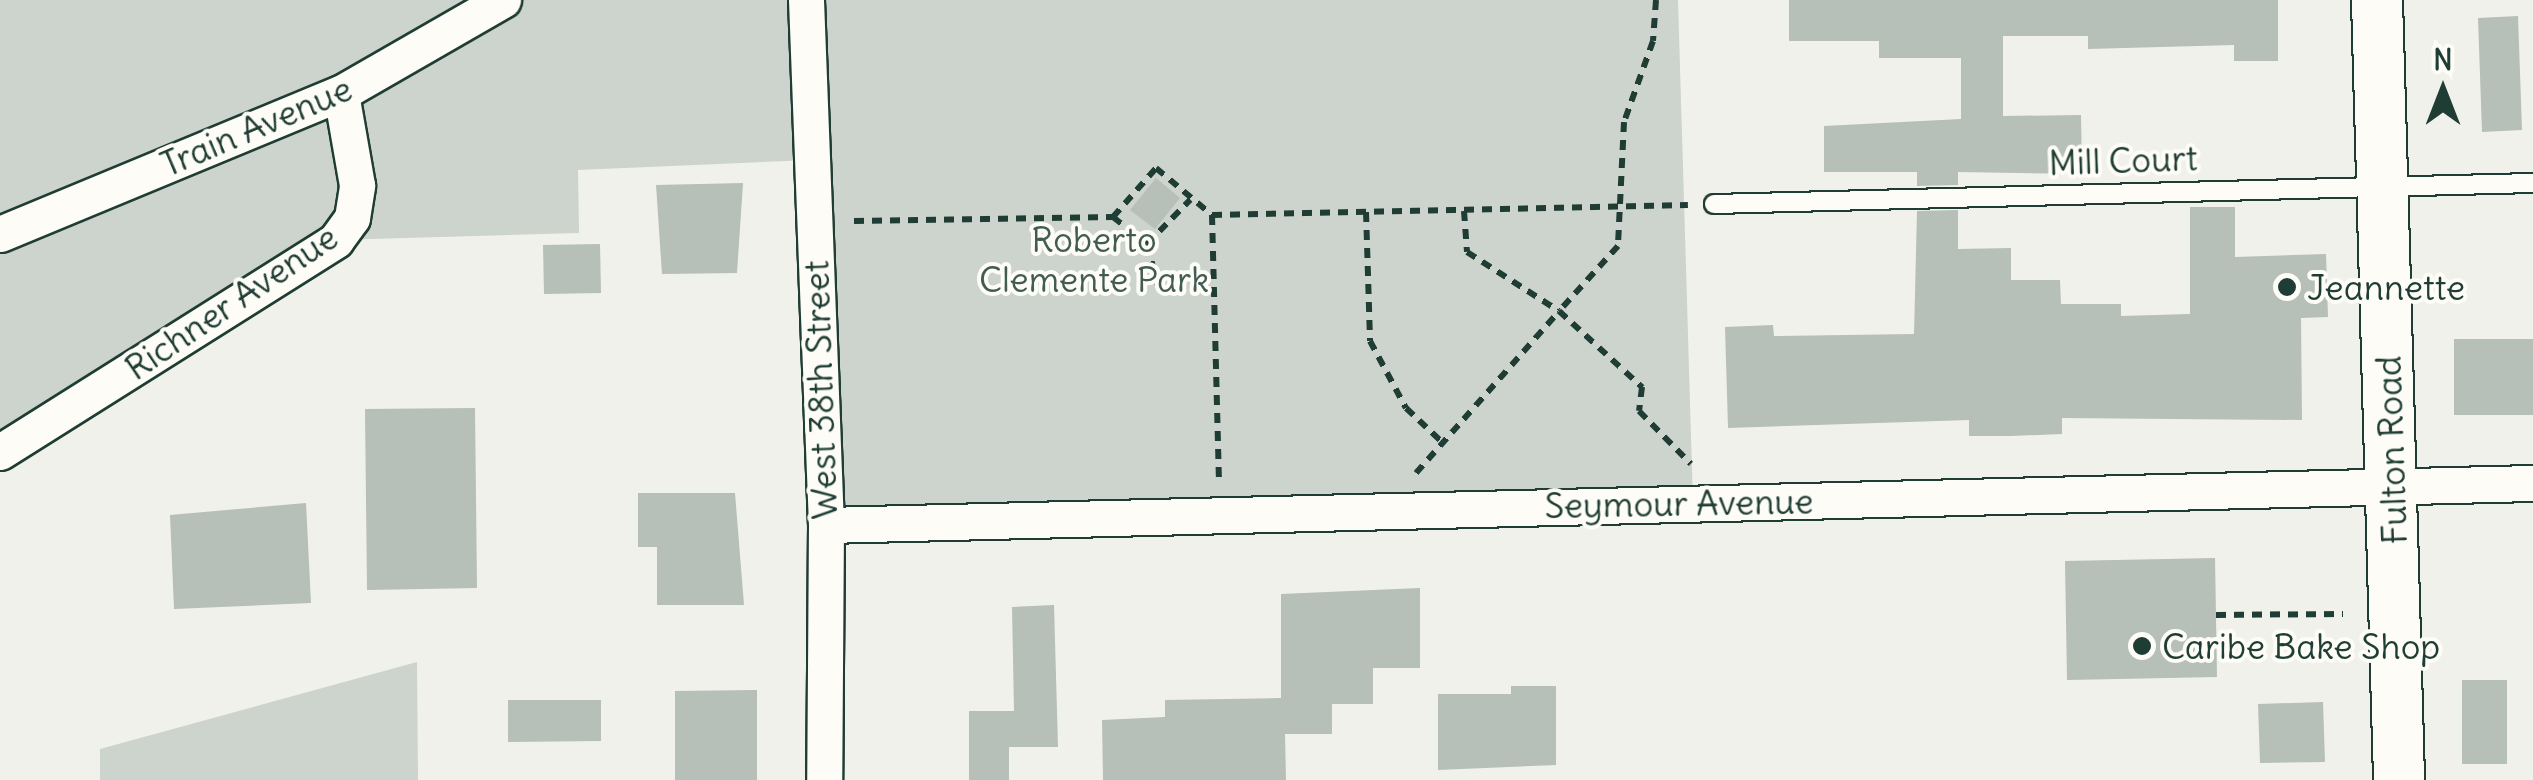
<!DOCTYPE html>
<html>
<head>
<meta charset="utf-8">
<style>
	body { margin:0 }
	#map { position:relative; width:2533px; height:780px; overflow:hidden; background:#f0f1eb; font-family:Delius,sans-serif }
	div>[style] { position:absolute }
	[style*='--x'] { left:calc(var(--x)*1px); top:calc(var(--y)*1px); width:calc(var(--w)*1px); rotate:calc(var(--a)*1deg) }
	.green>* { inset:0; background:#cdd3cd }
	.building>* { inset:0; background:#b6bfb8 }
	.path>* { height:6px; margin-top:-3px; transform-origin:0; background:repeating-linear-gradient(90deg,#1f3d34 0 10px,transparent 0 18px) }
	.roads { filter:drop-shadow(2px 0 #1f3d34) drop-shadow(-2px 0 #1f3d34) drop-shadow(0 2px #1f3d34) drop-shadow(0 -2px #1f3d34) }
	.service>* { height:18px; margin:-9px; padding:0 9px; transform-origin:9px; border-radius:9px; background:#fdfcf7 }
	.minor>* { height:35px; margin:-17.5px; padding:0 17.5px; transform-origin:17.5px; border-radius:17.5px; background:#fdfcf7 }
	.secondary>* { height:50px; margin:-25px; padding:0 25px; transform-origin:25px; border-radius:25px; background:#fdfcf7 }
	.dots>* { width:28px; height:28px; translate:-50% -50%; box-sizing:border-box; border:5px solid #fdfcf7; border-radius:50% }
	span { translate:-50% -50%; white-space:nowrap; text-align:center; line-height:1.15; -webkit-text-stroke:8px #fdfcf7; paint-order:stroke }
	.street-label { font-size:35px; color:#1f3d34 }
	.park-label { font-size:35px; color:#425b53 }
	.poi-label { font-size:35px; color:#1f3d34 }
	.left { translate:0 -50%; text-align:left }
	.north { position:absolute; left:2393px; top:40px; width:100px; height:100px; -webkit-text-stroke:8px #fdfcf7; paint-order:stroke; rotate:0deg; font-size:28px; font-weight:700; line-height:40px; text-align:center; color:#1f3d34 }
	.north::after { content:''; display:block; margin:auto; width:35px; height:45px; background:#1f3d34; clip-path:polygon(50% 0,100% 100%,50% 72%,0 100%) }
</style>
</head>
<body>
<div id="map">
	<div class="green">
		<i style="clip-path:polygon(0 0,1678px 0,1693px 503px,826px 525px,811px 160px,578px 170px,579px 233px,336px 240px,0 452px)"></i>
		<i style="clip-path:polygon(417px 662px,418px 780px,100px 780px,100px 749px)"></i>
	</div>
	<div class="building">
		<i style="clip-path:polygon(1789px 0,2278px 0,2278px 61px,2234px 61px,2234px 45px,2088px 49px,2088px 36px,2003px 36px,2003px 116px,2081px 115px,2082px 174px,1958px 172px,1958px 185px,1917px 186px,1917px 172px,1824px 172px,1824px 126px,1961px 119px,1961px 58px,1879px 58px,1879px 41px,1789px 41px)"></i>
		<i style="clip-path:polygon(2518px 16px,2522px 130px,2482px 132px,2478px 18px)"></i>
		<i style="clip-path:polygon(1156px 178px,1180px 198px,1155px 229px,1130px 210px)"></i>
		<i style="clip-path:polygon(743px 183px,737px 273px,662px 274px,656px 185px)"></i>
		<i style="clip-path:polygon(2190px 207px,2235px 207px,2235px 257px,2326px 254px,2328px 317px,2301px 318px,2302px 420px,2062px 418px,2062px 434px,2011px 436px,1969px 436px,1969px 420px,1728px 428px,1725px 327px,1773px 325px,1774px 336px,1914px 334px,1917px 211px,1958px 210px,1958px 249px,2011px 248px,2011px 280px,2060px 280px,2061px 304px,2121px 304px,2121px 316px,2190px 314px)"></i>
		<i style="clip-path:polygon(600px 244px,601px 293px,544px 294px,543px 245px)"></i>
		<i style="clip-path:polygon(2454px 339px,2533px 339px,2533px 415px,2454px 415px)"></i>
		<i style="clip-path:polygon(475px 408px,477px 588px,367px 590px,365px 409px)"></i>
		<i style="clip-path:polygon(638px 493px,735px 493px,744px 605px,657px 605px,657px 547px,638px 547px)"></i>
		<i style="clip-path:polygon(306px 503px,311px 603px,174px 609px,170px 515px)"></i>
		<i style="clip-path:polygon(2215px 558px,2217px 677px,2067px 680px,2065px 561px)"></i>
		<i style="clip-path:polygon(1420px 588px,1420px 668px,1373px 668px,1373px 704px,1332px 704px,1332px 734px,1285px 734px,1286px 780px,1103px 780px,1102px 720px,1165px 717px,1165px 700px,1281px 698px,1281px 594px)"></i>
		<i style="clip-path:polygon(1054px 605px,1058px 747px,1009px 747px,1009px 780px,969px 780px,969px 711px,1014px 711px,1012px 607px)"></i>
		<i style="clip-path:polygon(2462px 680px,2507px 680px,2507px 764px,2462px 764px)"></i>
		<i style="clip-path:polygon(1511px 686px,1556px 686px,1556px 765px,1438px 770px,1438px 694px,1511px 694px)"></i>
		<i style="clip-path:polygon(757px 690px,757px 780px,675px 780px,675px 691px)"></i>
		<i style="clip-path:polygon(508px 700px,601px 700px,601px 741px,508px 742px)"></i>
		<i style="clip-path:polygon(2323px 702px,2325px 762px,2260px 763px,2258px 704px)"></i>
	</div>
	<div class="path">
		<i style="--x:1656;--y:0;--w:41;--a:94.2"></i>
		<i style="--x:1653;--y:41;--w:86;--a:109.7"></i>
		<i style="--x:1624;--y:122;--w:124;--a:92.8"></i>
		<i style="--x:1618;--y:246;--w:88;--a:132.2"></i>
		<i style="--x:1559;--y:311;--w:113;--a:42.5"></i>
		<i style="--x:1642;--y:387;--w:24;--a:97"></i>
		<i style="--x:1639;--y:411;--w:74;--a:45.5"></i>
		<i style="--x:1464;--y:211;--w:41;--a:85.8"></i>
		<i style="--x:1467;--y:252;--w:109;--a:32.7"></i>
		<i style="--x:1366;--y:212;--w:129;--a:88.2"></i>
		<i style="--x:1370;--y:341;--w:76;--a:61.8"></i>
		<i style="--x:1406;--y:408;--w:50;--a:43.4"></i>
		<i style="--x:1212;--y:215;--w:263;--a:88.5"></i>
		<i style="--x:1113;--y:217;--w:43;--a:38.5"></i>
		<i style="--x:1147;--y:244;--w:62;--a:-45.7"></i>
		<i style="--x:854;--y:221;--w:259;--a:-0.9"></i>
		<i style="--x:1113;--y:217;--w:65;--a:-48.7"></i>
		<i style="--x:1156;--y:168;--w:73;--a:40"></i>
		<i style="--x:1212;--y:215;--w:476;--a:-1.2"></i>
		<i style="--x:1147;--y:244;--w:43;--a:75.3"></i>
		<i style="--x:1416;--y:473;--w:217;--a:-48.5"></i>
		<i style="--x:2216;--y:615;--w:127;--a:-0.5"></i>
	</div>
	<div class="roads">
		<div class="service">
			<i style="--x:1714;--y:204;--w:819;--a:-1.47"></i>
		</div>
		<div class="minor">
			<i style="--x:806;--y:0;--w:525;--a:87.82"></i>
			<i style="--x:826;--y:525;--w:255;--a:90.4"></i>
			<i style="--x:0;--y:234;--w:369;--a:-22.5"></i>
			<i style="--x:341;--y:93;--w:187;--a:-29.9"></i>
			<i style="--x:0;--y:452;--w:397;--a:-32.2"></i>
			<i style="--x:336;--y:240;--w:27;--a:-54"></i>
			<i style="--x:352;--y:218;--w:33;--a:-81"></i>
			<i style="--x:357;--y:185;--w:93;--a:-99.9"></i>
			<i style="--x:826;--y:525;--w:1708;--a:-1.41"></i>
		</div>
		<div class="secondary">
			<i style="--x:2377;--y:0;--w:780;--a:88.38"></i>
		</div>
	</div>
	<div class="dots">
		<i style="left:2287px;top:287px;background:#1f3d34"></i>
		<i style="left:2142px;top:646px;background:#1f3d34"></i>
	</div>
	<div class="street-label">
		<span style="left:256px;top:126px;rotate:-23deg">Train Avenue</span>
		<span style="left:2123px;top:160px;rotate:-2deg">Mill Court</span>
		<span style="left:231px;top:302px;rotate:-34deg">Richner Avenue</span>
		<span style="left:820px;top:390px;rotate:-92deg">West 38th Street</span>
		<span style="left:2391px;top:450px;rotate:-92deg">Fulton Road</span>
		<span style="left:1679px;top:503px;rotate:-1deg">Seymour Avenue</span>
	</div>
	<div class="park-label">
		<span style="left:1094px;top:259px">Roberto<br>Clemente Park</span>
	</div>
	<div class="poi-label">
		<span class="left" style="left:2307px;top:287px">Jeannette</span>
		<span class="left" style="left:2162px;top:646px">Caribe Bake Shop</span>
	</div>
	<div class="north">N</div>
</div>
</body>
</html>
